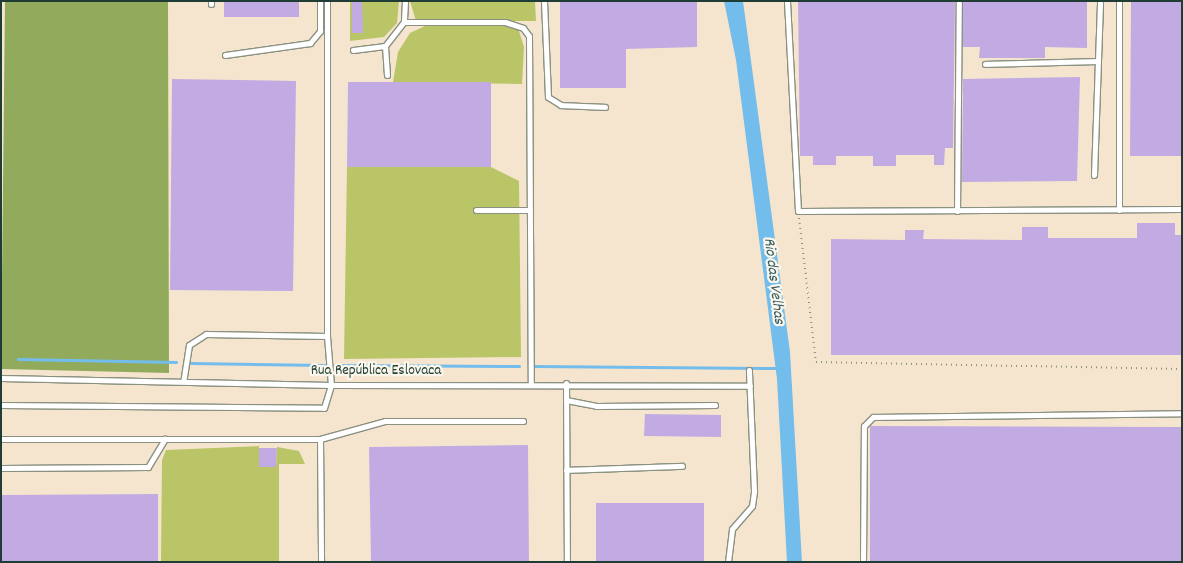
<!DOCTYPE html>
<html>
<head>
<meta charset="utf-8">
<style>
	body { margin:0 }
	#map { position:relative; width:1183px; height:563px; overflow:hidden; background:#f6e5ce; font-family:Dekko,sans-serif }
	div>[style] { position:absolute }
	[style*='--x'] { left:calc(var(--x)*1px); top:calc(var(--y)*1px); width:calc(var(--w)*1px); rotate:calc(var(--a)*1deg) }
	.green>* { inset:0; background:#b9c566 }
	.forest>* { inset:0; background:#92aa5b }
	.water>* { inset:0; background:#73bdec }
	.stream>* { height:2.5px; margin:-1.25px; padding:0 1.25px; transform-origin:1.25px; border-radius:1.25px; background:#73bdec }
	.building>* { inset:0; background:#c2abe3 }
	.path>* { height:2px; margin-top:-1px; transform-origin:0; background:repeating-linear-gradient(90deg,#8a9181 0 1px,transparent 0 5px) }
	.roads { filter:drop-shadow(1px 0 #8a9181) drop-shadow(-1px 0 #8a9181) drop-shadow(0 1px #8a9181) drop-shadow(0 -1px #8a9181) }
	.service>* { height:5px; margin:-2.5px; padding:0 2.5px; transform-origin:2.5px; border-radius:2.5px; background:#fff }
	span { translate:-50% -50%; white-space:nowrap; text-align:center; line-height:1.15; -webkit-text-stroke:4.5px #fbf7ec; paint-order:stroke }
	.street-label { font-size:15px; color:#1f3d34 }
	.water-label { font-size:16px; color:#345d62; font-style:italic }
	.frame { position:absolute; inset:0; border:2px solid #1f3d34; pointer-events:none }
</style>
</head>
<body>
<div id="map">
	<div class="green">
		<i style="clip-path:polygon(350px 1px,399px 1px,397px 23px,384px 37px,350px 41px)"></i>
		<i style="clip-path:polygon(410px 1px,535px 1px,536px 21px,506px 21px,519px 31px,524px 47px,522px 84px,393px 82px,398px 52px,410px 33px,425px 26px,492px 22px,416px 21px)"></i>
		<i style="clip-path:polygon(347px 167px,491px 167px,519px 181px,521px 357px,344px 359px)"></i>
		<i style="clip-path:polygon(259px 446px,259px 467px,276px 467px,277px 447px,299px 451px,305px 464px,279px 464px,279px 562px,161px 562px,162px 460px,166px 450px)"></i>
	</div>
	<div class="forest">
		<i style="clip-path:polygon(5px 1px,168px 1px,169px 373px,1px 369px)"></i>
	</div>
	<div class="water">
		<i style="clip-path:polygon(724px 1px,743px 1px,790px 352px,802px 562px,787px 562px,777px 379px,736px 60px)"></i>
	</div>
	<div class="stream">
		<i style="--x:18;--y:359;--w:158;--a:1.1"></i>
		<i style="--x:191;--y:363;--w:133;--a:0.9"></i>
		<i style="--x:338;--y:365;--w:181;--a:0.3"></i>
		<i style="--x:534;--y:366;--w:243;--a:0.5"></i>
	</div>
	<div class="building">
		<i style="clip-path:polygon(224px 1px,299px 1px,299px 17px,224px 17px)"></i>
		<i style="clip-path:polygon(352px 1px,362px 1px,363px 33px,352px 33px)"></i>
		<i style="clip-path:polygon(560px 1px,697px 1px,697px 47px,626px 49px,626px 88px,560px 88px)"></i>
		<i style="clip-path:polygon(798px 1px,955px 1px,953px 148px,945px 148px,944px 165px,934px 165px,934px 155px,896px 155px,896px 166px,873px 166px,873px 156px,836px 156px,836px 165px,813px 165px,813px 156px,800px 156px)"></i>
		<i style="clip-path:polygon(963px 1px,1087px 1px,1087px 48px,1045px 47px,1045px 58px,979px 58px,980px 47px,963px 47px)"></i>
		<i style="clip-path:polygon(1131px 1px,1182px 1px,1182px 156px,1130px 156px)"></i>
		<i style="clip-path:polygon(1080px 77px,1077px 181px,962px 182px,963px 79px)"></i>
		<i style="clip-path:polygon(172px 79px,296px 81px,293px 291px,170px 290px)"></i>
		<i style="clip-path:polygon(348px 82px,491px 82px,491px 167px,347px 167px)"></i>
		<i style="clip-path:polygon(1137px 223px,1175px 223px,1175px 235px,1182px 235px,1182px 355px,831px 355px,831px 239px,905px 240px,905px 230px,924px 230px,923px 239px,1022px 240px,1022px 227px,1048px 227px,1048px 238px,1137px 238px)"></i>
		<i style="clip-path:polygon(645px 414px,721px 415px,721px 437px,644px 436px)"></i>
		<i style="clip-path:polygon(870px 426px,1182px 427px,1182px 562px,870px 562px)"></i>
		<i style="clip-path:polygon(528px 445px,529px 562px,371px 562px,369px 447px)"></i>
		<i style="clip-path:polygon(259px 448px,277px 448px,276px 467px,259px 467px)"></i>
		<i style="clip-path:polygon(158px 494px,158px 562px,1px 562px,1px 495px)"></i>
		<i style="clip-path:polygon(596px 503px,704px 503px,704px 562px,596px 562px)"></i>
	</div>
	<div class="path">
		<i style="--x:799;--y:218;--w:145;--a:83.3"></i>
		<i style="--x:816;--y:362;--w:366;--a:1.1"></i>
	</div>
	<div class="roads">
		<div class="service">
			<i style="--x:405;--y:1;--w:21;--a:93"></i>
			<i style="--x:404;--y:22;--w:101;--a:0"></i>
			<i style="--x:505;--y:22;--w:19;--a:18"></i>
			<i style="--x:523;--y:28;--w:10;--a:53"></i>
			<i style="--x:529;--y:36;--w:348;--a:89.7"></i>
			<i style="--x:544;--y:1;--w:96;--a:87.6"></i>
			<i style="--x:548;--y:97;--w:15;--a:32"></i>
			<i style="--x:561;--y:105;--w:44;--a:2.6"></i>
			<i style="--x:787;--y:1;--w:210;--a:87"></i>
			<i style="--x:798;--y:211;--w:384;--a:-0.3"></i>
			<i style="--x:211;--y:4;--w:3;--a:-90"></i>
			<i style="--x:353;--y:50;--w:32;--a:-7"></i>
			<i style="--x:225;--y:55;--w:86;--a:-8"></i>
			<i style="--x:310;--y:43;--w:16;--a:-50"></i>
			<i style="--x:320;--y:31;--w:30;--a:-90"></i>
			<i style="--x:985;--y:64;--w:111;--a:-1.5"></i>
			<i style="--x:387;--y:75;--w:29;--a:-94"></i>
			<i style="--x:385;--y:46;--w:31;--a:-52"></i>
			<i style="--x:1094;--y:175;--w:174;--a:-88"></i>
			<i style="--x:476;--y:210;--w:54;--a:0"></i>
			<i style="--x:1119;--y:210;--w:209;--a:-90"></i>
			<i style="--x:957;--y:211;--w:210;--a:-89.5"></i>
			<i style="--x:327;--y:336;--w:335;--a:-90"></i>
			<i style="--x:1;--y:378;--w:330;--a:1.2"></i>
			<i style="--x:331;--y:385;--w:419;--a:0.1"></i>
			<i style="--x:566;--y:383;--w:179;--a:89.7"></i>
			<i style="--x:566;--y:400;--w:31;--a:11"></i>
			<i style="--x:596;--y:406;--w:119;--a:-0.5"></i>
			<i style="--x:1;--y:405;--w:323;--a:0.5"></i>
			<i style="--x:324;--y:408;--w:24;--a:-73"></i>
			<i style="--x:331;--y:385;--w:49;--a:-94.7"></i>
			<i style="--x:327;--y:336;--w:121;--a:-179.1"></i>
			<i style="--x:206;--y:334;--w:20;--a:147"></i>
			<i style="--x:189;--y:345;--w:36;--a:99"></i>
			<i style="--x:1;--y:439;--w:319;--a:0"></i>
			<i style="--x:320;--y:439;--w:67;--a:-15.5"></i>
			<i style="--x:385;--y:421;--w:138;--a:0"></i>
			<i style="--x:320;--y:439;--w:123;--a:89.5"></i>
			<i style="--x:1;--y:468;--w:147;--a:-0.4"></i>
			<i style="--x:148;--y:467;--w:33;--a:-59"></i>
			<i style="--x:566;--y:470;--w:116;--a:-2"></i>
			<i style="--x:728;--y:562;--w:33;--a:-83"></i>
			<i style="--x:732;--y:529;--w:30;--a:-49"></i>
			<i style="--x:752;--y:506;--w:15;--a:-82"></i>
			<i style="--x:754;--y:491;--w:121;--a:-92.4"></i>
			<i style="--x:863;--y:562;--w:136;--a:-89.6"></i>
			<i style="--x:864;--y:426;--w:13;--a:-45"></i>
			<i style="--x:873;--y:417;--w:309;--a:-0.7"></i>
		</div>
	</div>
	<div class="street-label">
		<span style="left:376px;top:372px">Rua República Eslovaca</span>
	</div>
	<div class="water-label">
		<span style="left:773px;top:281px;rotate:83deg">Rio das Velhas</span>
	</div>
	<div class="frame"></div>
</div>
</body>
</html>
